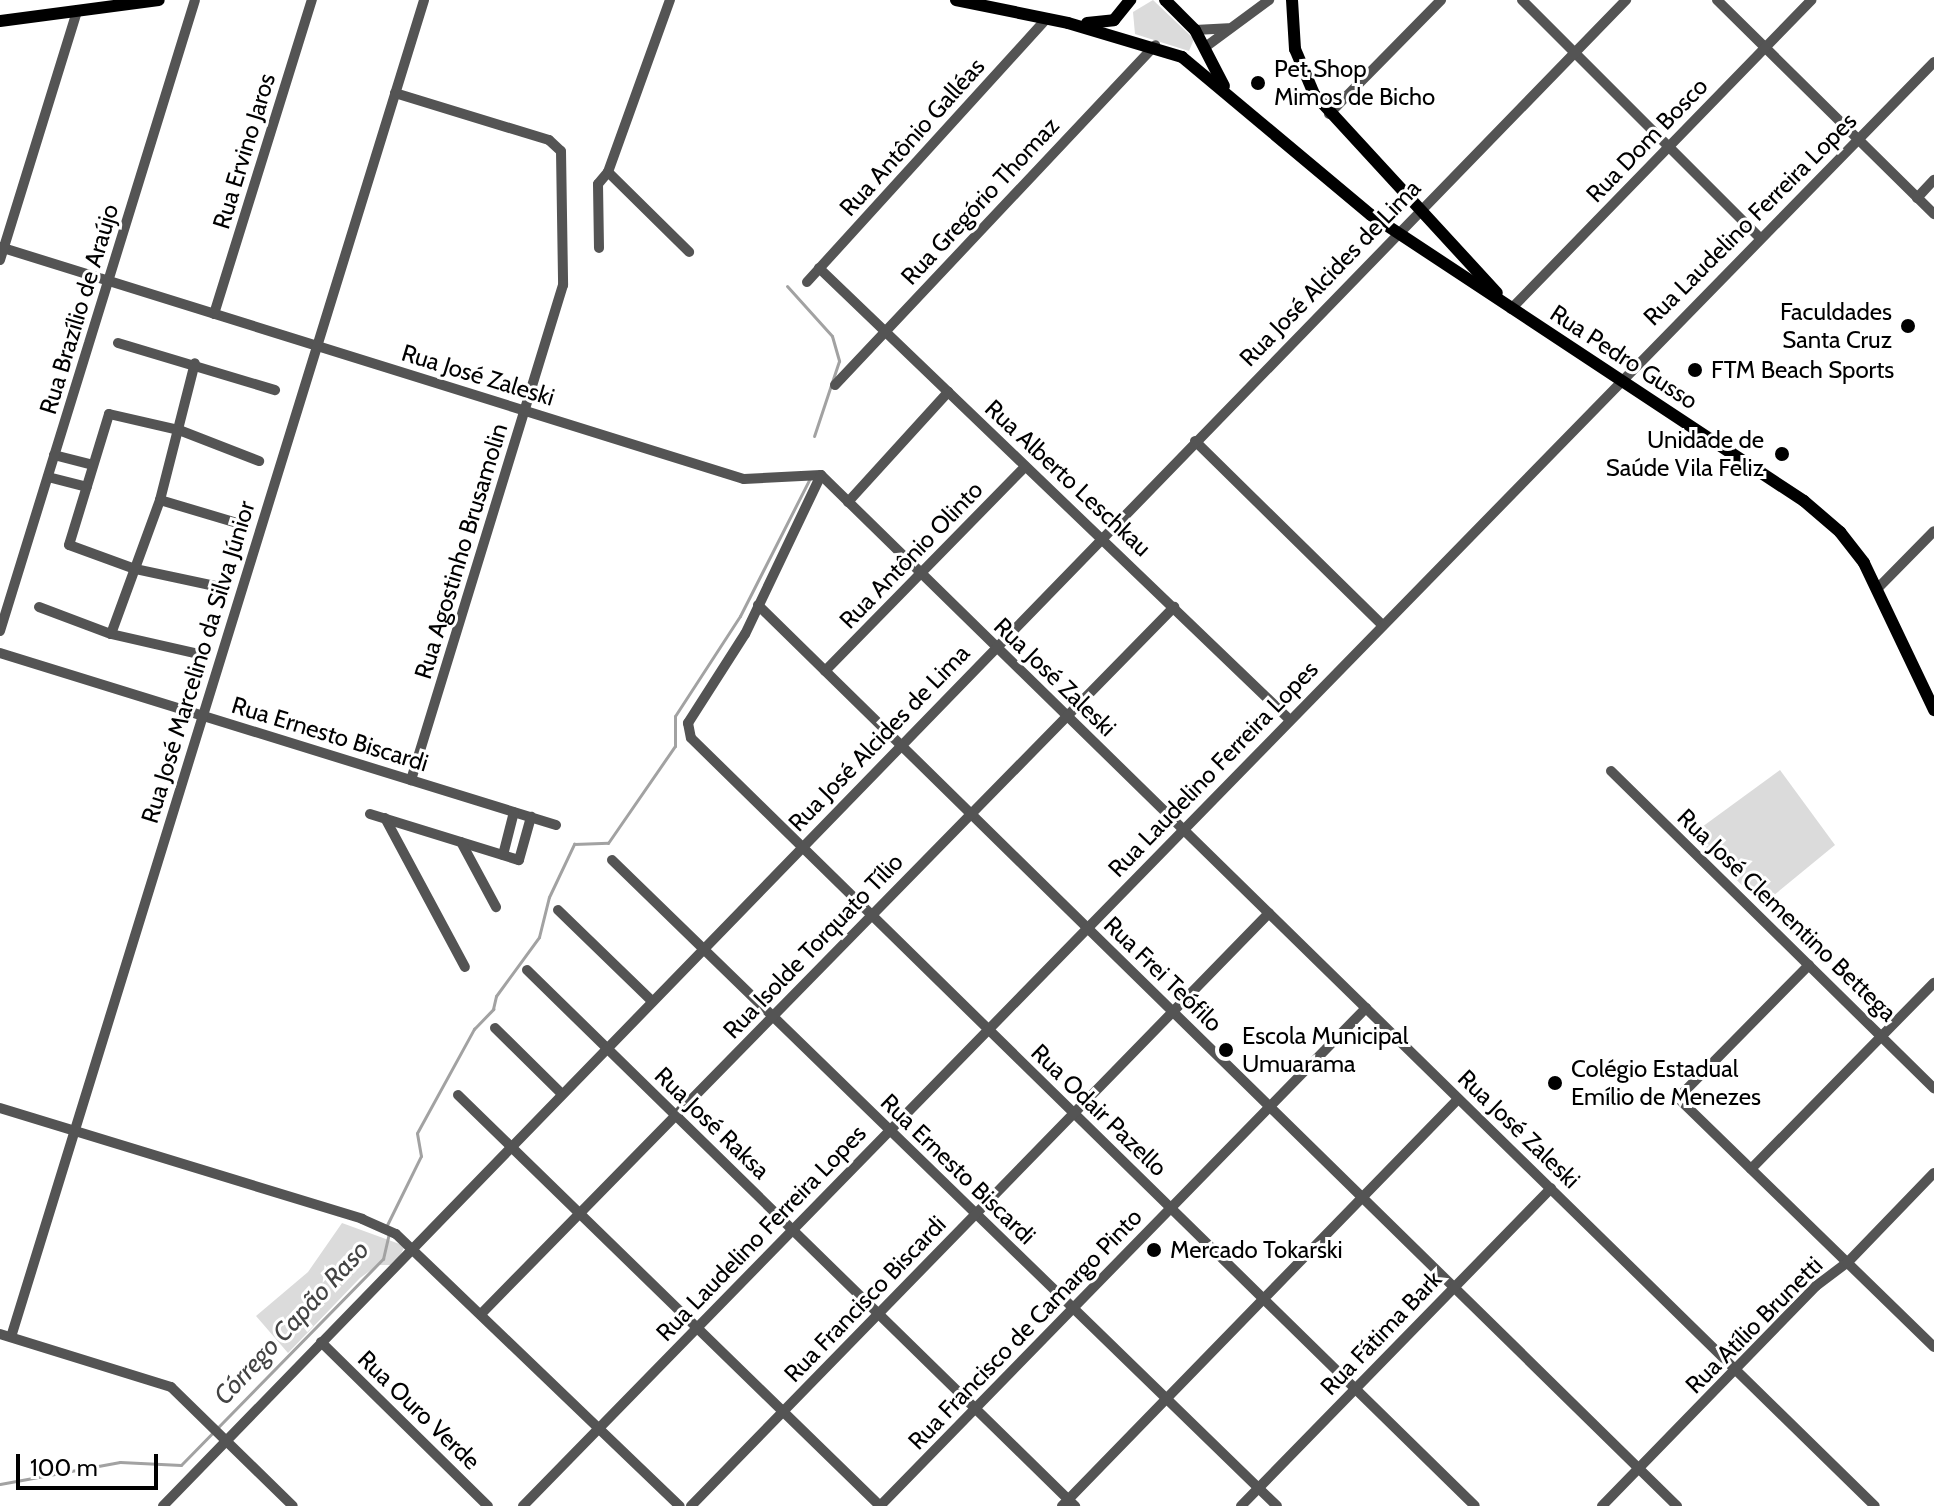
<!DOCTYPE html>
<html>
<head>
<meta charset="utf-8">
<style>
	body { margin:0 }
	#map { position:relative; width:1934px; height:1506px; overflow:hidden; background:#fff; font-family:Cabin,sans-serif }
	div>[style] { position:absolute }
	[style*='--x'] { left:calc(var(--x)*1px); top:calc(var(--y)*1px); width:calc(var(--w)*1px); rotate:calc(var(--a)*1deg) }
	.green>* { inset:0; background:#dbdbdb }
	.stream>* { height:3px; margin:-1.5px; padding:0 1.5px; transform-origin:1.5px; border-radius:1.5px; background:#a2a2a2 }
	.minor>* { height:10px; margin:-5px; padding:0 5px; transform-origin:5px; border-radius:5px; background:#545454 }
	.major>* { height:12px; margin:-6px; padding:0 6px; transform-origin:6px; border-radius:6px; background:#000 }
	.dots>* { width:22px; height:22px; translate:-50% -50%; box-sizing:border-box; border:4px solid #fff; border-radius:50% }
	span { translate:-50% -50%; white-space:nowrap; text-align:center; line-height:1.15; -webkit-text-stroke:6px #fff; paint-order:stroke }
	.poi-label { font-size:24px; color:#000 }
	.left { translate:0 -50%; text-align:left }
	.right { translate:-100% -50%; text-align:right }
	.street-label { font-size:24px; color:#000 }
	.water-label { font-size:26px; color:#434343; font-style:italic }
	.scale { position:absolute; left:16px; top:1454px; width:142px; height:36px; box-sizing:border-box; border:4px solid #000; border-top:0; padding-left:10px; font-size:24px; line-height:28px; white-space:nowrap; color:#000; -webkit-text-stroke:6px #fff; paint-order:stroke }
</style>
</head>
<body>
<div id="map">
	<div class="green">
		<i style="clip-path:polygon(1153px 0,1194px 39px,1189px 51px,1135px 34px,1133px 12px)"></i>
		<i style="clip-path:polygon(1780px 770px,1835px 845px,1762px 905px,1691px 835px)"></i>
		<i style="clip-path:polygon(342px 1223px,405px 1246px,395px 1265px,378px 1265px,360px 1278px,288px 1353px,256px 1316px,308px 1272px)"></i>
	</div>
	<div class="stream">
		<i style="--x:787;--y:286;--w:67;--a:48"></i>
		<i style="--x:832;--y:336;--w:26;--a:74"></i>
		<i style="--x:839;--y:361;--w:79;--a:108.4"></i>
		<i style="--x:386;--y:1227;--w:79;--a:-63.8"></i>
		<i style="--x:421;--y:1156;--w:23;--a:-100"></i>
		<i style="--x:417;--y:1133;--w:119;--a:-61.3"></i>
		<i style="--x:474;--y:1029;--w:28;--a:-46"></i>
		<i style="--x:493;--y:1009;--w:13;--a:-77"></i>
		<i style="--x:496;--y:996;--w:73;--a:-53.9"></i>
		<i style="--x:539;--y:937;--w:41;--a:-76"></i>
		<i style="--x:549;--y:897;--w:59;--a:-64.7"></i>
		<i style="--x:574;--y:844;--w:34;--a:-2"></i>
		<i style="--x:608;--y:843;--w:118;--a:-55.4"></i>
		<i style="--x:675;--y:746;--w:30;--a:-90"></i>
		<i style="--x:675;--y:716;--w:119;--a:-57"></i>
		<i style="--x:740;--y:616;--w:153;--a:-63.1"></i>
		<i style="--x:0;--y:1484;--w:122;--a:-10.4"></i>
		<i style="--x:120;--y:1462;--w:61;--a:2.8"></i>
		<i style="--x:181;--y:1465;--w:289;--a:-45.6"></i>
		<i style="--x:383;--y:1259;--w:26;--a:-77"></i>
	</div>
	<div class="minor">
		<i style="--x:1522;--y:0;--w:337;--a:45"></i>
		<i style="--x:1717;--y:0;--w:305;--a:44.6"></i>
		<i style="--x:1195;--y:30;--w:33;--a:-3"></i>
		<i style="--x:1204;--y:48;--w:81;--a:-36.4"></i>
		<i style="--x:395;--y:93;--w:161;--a:17"></i>
		<i style="--x:549;--y:140;--w:16;--a:43"></i>
		<i style="--x:561;--y:151;--w:134;--a:89.1"></i>
		<i style="--x:563;--y:285;--w:518;--a:107.07"></i>
		<i style="--x:1329;--y:114;--w:160;--a:-45.5"></i>
		<i style="--x:608;--y:172;--w:114;--a:44.6"></i>
		<i style="--x:1917;--y:198;--w:25;--a:-47"></i>
		<i style="--x:0;--y:247;--w:779;--a:17.32"></i>
		<i style="--x:744;--y:479;--w:77;--a:-3"></i>
		<i style="--x:821;--y:475;--w:1474;--a:44.37"></i>
		<i style="--x:599;--y:248;--w:64;--a:-90.9"></i>
		<i style="--x:598;--y:184;--w:16;--a:-50"></i>
		<i style="--x:608;--y:172;--w:183;--a:-70.2"></i>
		<i style="--x:0;--y:260;--w:261;--a:-72.8"></i>
		<i style="--x:819;--y:268;--w:651;--a:43.82"></i>
		<i style="--x:807;--y:282;--w:357;--a:-47.7"></i>
		<i style="--x:1511;--y:309;--w:431;--a:-45.8"></i>
		<i style="--x:214;--y:314;--w:329;--a:-72.7"></i>
		<i style="--x:118;--y:343;--w:164;--a:16.7"></i>
		<i style="--x:835;--y:385;--w:467;--a:-46.7"></i>
		<i style="--x:1195;--y:441;--w:261;--a:44.5"></i>
		<i style="--x:54;--y:455;--w:40;--a:14.4"></i>
		<i style="--x:821;--y:475;--w:176;--a:115.5"></i>
		<i style="--x:745;--y:634;--w:106;--a:122.6"></i>
		<i style="--x:688;--y:723;--w:15;--a:79"></i>
		<i style="--x:691;--y:738;--w:1097;--a:44.41"></i>
		<i style="--x:48;--y:477;--w:40;--a:14.4"></i>
		<i style="--x:160;--y:500;--w:77;--a:16.6"></i>
		<i style="--x:848;--y:502;--w:149;--a:-47.7"></i>
		<i style="--x:215;--y:586;--w:82;--a:-168"></i>
		<i style="--x:135;--y:569;--w:70;--a:-160"></i>
		<i style="--x:69;--y:545;--w:137;--a:-73"></i>
		<i style="--x:109;--y:414;--w:72;--a:12.9"></i>
		<i style="--x:179;--y:430;--w:86;--a:21.2"></i>
		<i style="--x:1877;--y:589;--w:81;--a:-45.5"></i>
		<i style="--x:758;--y:605;--w:1287;--a:44.43"></i>
		<i style="--x:39;--y:607;--w:77;--a:20.6"></i>
		<i style="--x:111;--y:634;--w:85;--a:12.9"></i>
		<i style="--x:0;--y:631;--w:660;--a:-72.83"></i>
		<i style="--x:111;--y:634;--w:143;--a:-69.9"></i>
		<i style="--x:160;--y:500;--w:141;--a:-75.7"></i>
		<i style="--x:0;--y:653;--w:582;--a:17.19"></i>
		<i style="--x:825;--y:671;--w:286;--a:-45.6"></i>
		<i style="--x:1611;--y:771;--w:453;--a:44.5"></i>
		<i style="--x:370;--y:814;--w:156;--a:17.2"></i>
		<i style="--x:519;--y:860;--w:45;--a:-74.4"></i>
		<i style="--x:385;--y:818;--w:169;--a:61.8"></i>
		<i style="--x:461;--y:842;--w:74;--a:61.7"></i>
		<i style="--x:503;--y:855;--w:44;--a:-75.7"></i>
		<i style="--x:612;--y:860;--w:927;--a:44.17"></i>
		<i style="--x:558;--y:910;--w:131;--a:44.1"></i>
		<i style="--x:1809;--y:965;--w:187;--a:134.6"></i>
		<i style="--x:1678;--y:1098;--w:357;--a:44.2"></i>
		<i style="--x:527;--y:970;--w:767;--a:44.37"></i>
		<i style="--x:495;--y:1028;--w:94;--a:44.6"></i>
		<i style="--x:458;--y:1095;--w:589;--a:44.24"></i>
		<i style="--x:0;--y:1108;--w:379;--a:17"></i>
		<i style="--x:362;--y:1219;--w:37;--a:24"></i>
		<i style="--x:396;--y:1234;--w:393;--a:43.8"></i>
		<i style="--x:1751;--y:1169;--w:261;--a:-45.5"></i>
		<i style="--x:482;--y:1313;--w:989;--a:-45.57"></i>
		<i style="--x:0;--y:1334;--w:179;--a:17.2"></i>
		<i style="--x:171;--y:1387;--w:170;--a:44.3"></i>
		<i style="--x:11;--y:1337;--w:1399;--a:-72.83"></i>
		<i style="--x:321;--y:1342;--w:234;--a:44.5"></i>
		<i style="--x:163;--y:1506;--w:2100;--a:-45.83"></i>
		<i style="--x:523;--y:1506;--w:2019;--a:-45.66"></i>
		<i style="--x:691;--y:1506;--w:828;--a:-45.73"></i>
		<i style="--x:880;--y:1506;--w:696;--a:-45.7"></i>
		<i style="--x:1062;--y:1506;--w:568;--a:-45.78"></i>
		<i style="--x:1241;--y:1506;--w:444;--a:-45.7"></i>
		<i style="--x:1602;--y:1506;--w:307;--a:-45.8"></i>
		<i style="--x:1816;--y:1286;--w:39;--a:-37"></i>
		<i style="--x:1847;--y:1263;--w:125;--a:-46"></i>
	</div>
	<div class="major">
		<i style="--x:956;--y:0;--w:114;--a:11.6"></i>
		<i style="--x:1068;--y:23;--w:119;--a:16.6"></i>
		<i style="--x:1182;--y:57;--w:246;--a:39.9"></i>
		<i style="--x:1371;--y:215;--w:519;--a:33.45"></i>
		<i style="--x:1804;--y:501;--w:48;--a:40.7"></i>
		<i style="--x:1840;--y:532;--w:39;--a:52"></i>
		<i style="--x:1864;--y:563;--w:163;--a:64.5"></i>
		<i style="--x:1165;--y:0;--w:42;--a:45"></i>
		<i style="--x:1195;--y:30;--w:63;--a:62.6"></i>
		<i style="--x:1292;--y:0;--w:49;--a:86.5"></i>
		<i style="--x:1295;--y:49;--w:49;--a:67.1"></i>
		<i style="--x:1314;--y:94;--w:270;--a:47.4"></i>
		<i style="--x:0;--y:21;--w:160;--a:-7.5"></i>
		<i style="--x:1087;--y:23;--w:27;--a:-6"></i>
		<i style="--x:1114;--y:20;--w:26;--a:-51"></i>
	</div>
	<div class="dots">
		<i style="left:1258px;top:83px;background:#000"></i>
		<i style="left:1908px;top:326px;background:#000"></i>
		<i style="left:1695px;top:370px;background:#000"></i>
		<i style="left:1782px;top:454px;background:#000"></i>
		<i style="left:1226px;top:1050px;background:#000"></i>
		<i style="left:1555px;top:1083px;background:#000"></i>
		<i style="left:1154px;top:1250px;background:#000"></i>
	</div>
	<div class="poi-label">
		<span class="left" style="left:1274px;top:83px">Pet Shop<br>Mimos de Bicho</span>
		<span class="right" style="left:1892px;top:326px">Faculdades<br>Santa Cruz</span>
		<span class="left" style="left:1711px;top:370px">FTM Beach Sports</span>
		<span class="right" style="left:1764px;top:454px">Unidade de<br>Saúde Vila Feliz</span>
		<span class="left" style="left:1242px;top:1050px">Escola Municipal<br>Umuarama</span>
		<span class="left" style="left:1571px;top:1083px">Colégio Estadual<br>Emílio de Menezes</span>
		<span class="left" style="left:1170px;top:1250px">Mercado Tokarski</span>
	</div>
	<div class="street-label">
		<span style="left:912px;top:137px;rotate:-48deg">Rua Antônio Galléas</span>
		<span style="left:1647px;top:140px;rotate:-46deg">Rua Dom Bosco</span>
		<span style="left:244px;top:151px;rotate:-73deg">Rua Ervino Jaros</span>
		<span style="left:980px;top:201px;rotate:-47deg">Rua Gregório Thomaz</span>
		<span style="left:1750px;top:219px;rotate:-45deg">Rua Laudelino Ferreira Lopes</span>
		<span style="left:1330px;top:273px;rotate:-46deg">Rua José Alcides de Lima</span>
		<span style="left:79px;top:309px;rotate:-73deg">Rua Brazílio de Araújo</span>
		<span style="left:1624px;top:357px;rotate:33deg">Rua Pedro Gusso</span>
		<span style="left:478px;top:375px;rotate:17deg">Rua José Zaleski</span>
		<span style="left:1068px;top:478px;rotate:43deg">Rua Alberto Leschkau</span>
		<span style="left:461px;top:551px;rotate:-73deg">Rua Agostinho Brusamolin</span>
		<span style="left:911px;top:555px;rotate:-46deg">Rua Antônio Olinto</span>
		<span style="left:198px;top:662px;rotate:-73deg">Rua José Marcelino da Silva Júnior</span>
		<span style="left:1055px;top:677px;rotate:44deg">Rua José Zaleski</span>
		<span style="left:330px;top:734px;rotate:17deg">Rua Ernesto Biscardi</span>
		<span style="left:879px;top:738px;rotate:-46deg">Rua José Alcides de Lima</span>
		<span style="left:1213px;top:769px;rotate:-46deg">Rua Laudelino Ferreira Lopes</span>
		<span style="left:1787px;top:915px;rotate:44deg">Rua José Clementino Bettega</span>
		<span style="left:813px;top:946px;rotate:-46deg">Rua Isolde Torquato Tílio</span>
		<span style="left:1163px;top:974px;rotate:44deg">Rua Frei Teófilo</span>
		<span style="left:1099px;top:1110px;rotate:44deg">Rua Odair Pazello</span>
		<span style="left:712px;top:1123px;rotate:44deg">Rua José Raksa</span>
		<span style="left:1519px;top:1129px;rotate:44deg">Rua José Zaleski</span>
		<span style="left:958px;top:1169px;rotate:44deg">Rua Ernesto Biscardi</span>
		<span style="left:761px;top:1233px;rotate:-46deg">Rua Laudelino Ferreira Lopes</span>
		<span style="left:865px;top:1299px;rotate:-46deg">Rua Francisco Biscardi</span>
		<span style="left:1754px;top:1325px;rotate:-45deg">Rua Atílio Brunetti</span>
		<span style="left:1025px;top:1329px;rotate:-46deg">Rua Francisco de Camargo Pinto</span>
		<span style="left:1381px;top:1333px;rotate:-46deg">Rua Fátima Bark</span>
		<span style="left:419px;top:1410px;rotate:44deg">Rua Ouro Verde</span>
	</div>
	<div class="water-label">
		<span style="left:292px;top:1323px;rotate:-47deg">Córrego Capão Raso</span>
	</div>
	<div class="scale">100 m</div>
</div>
</body>
</html>
